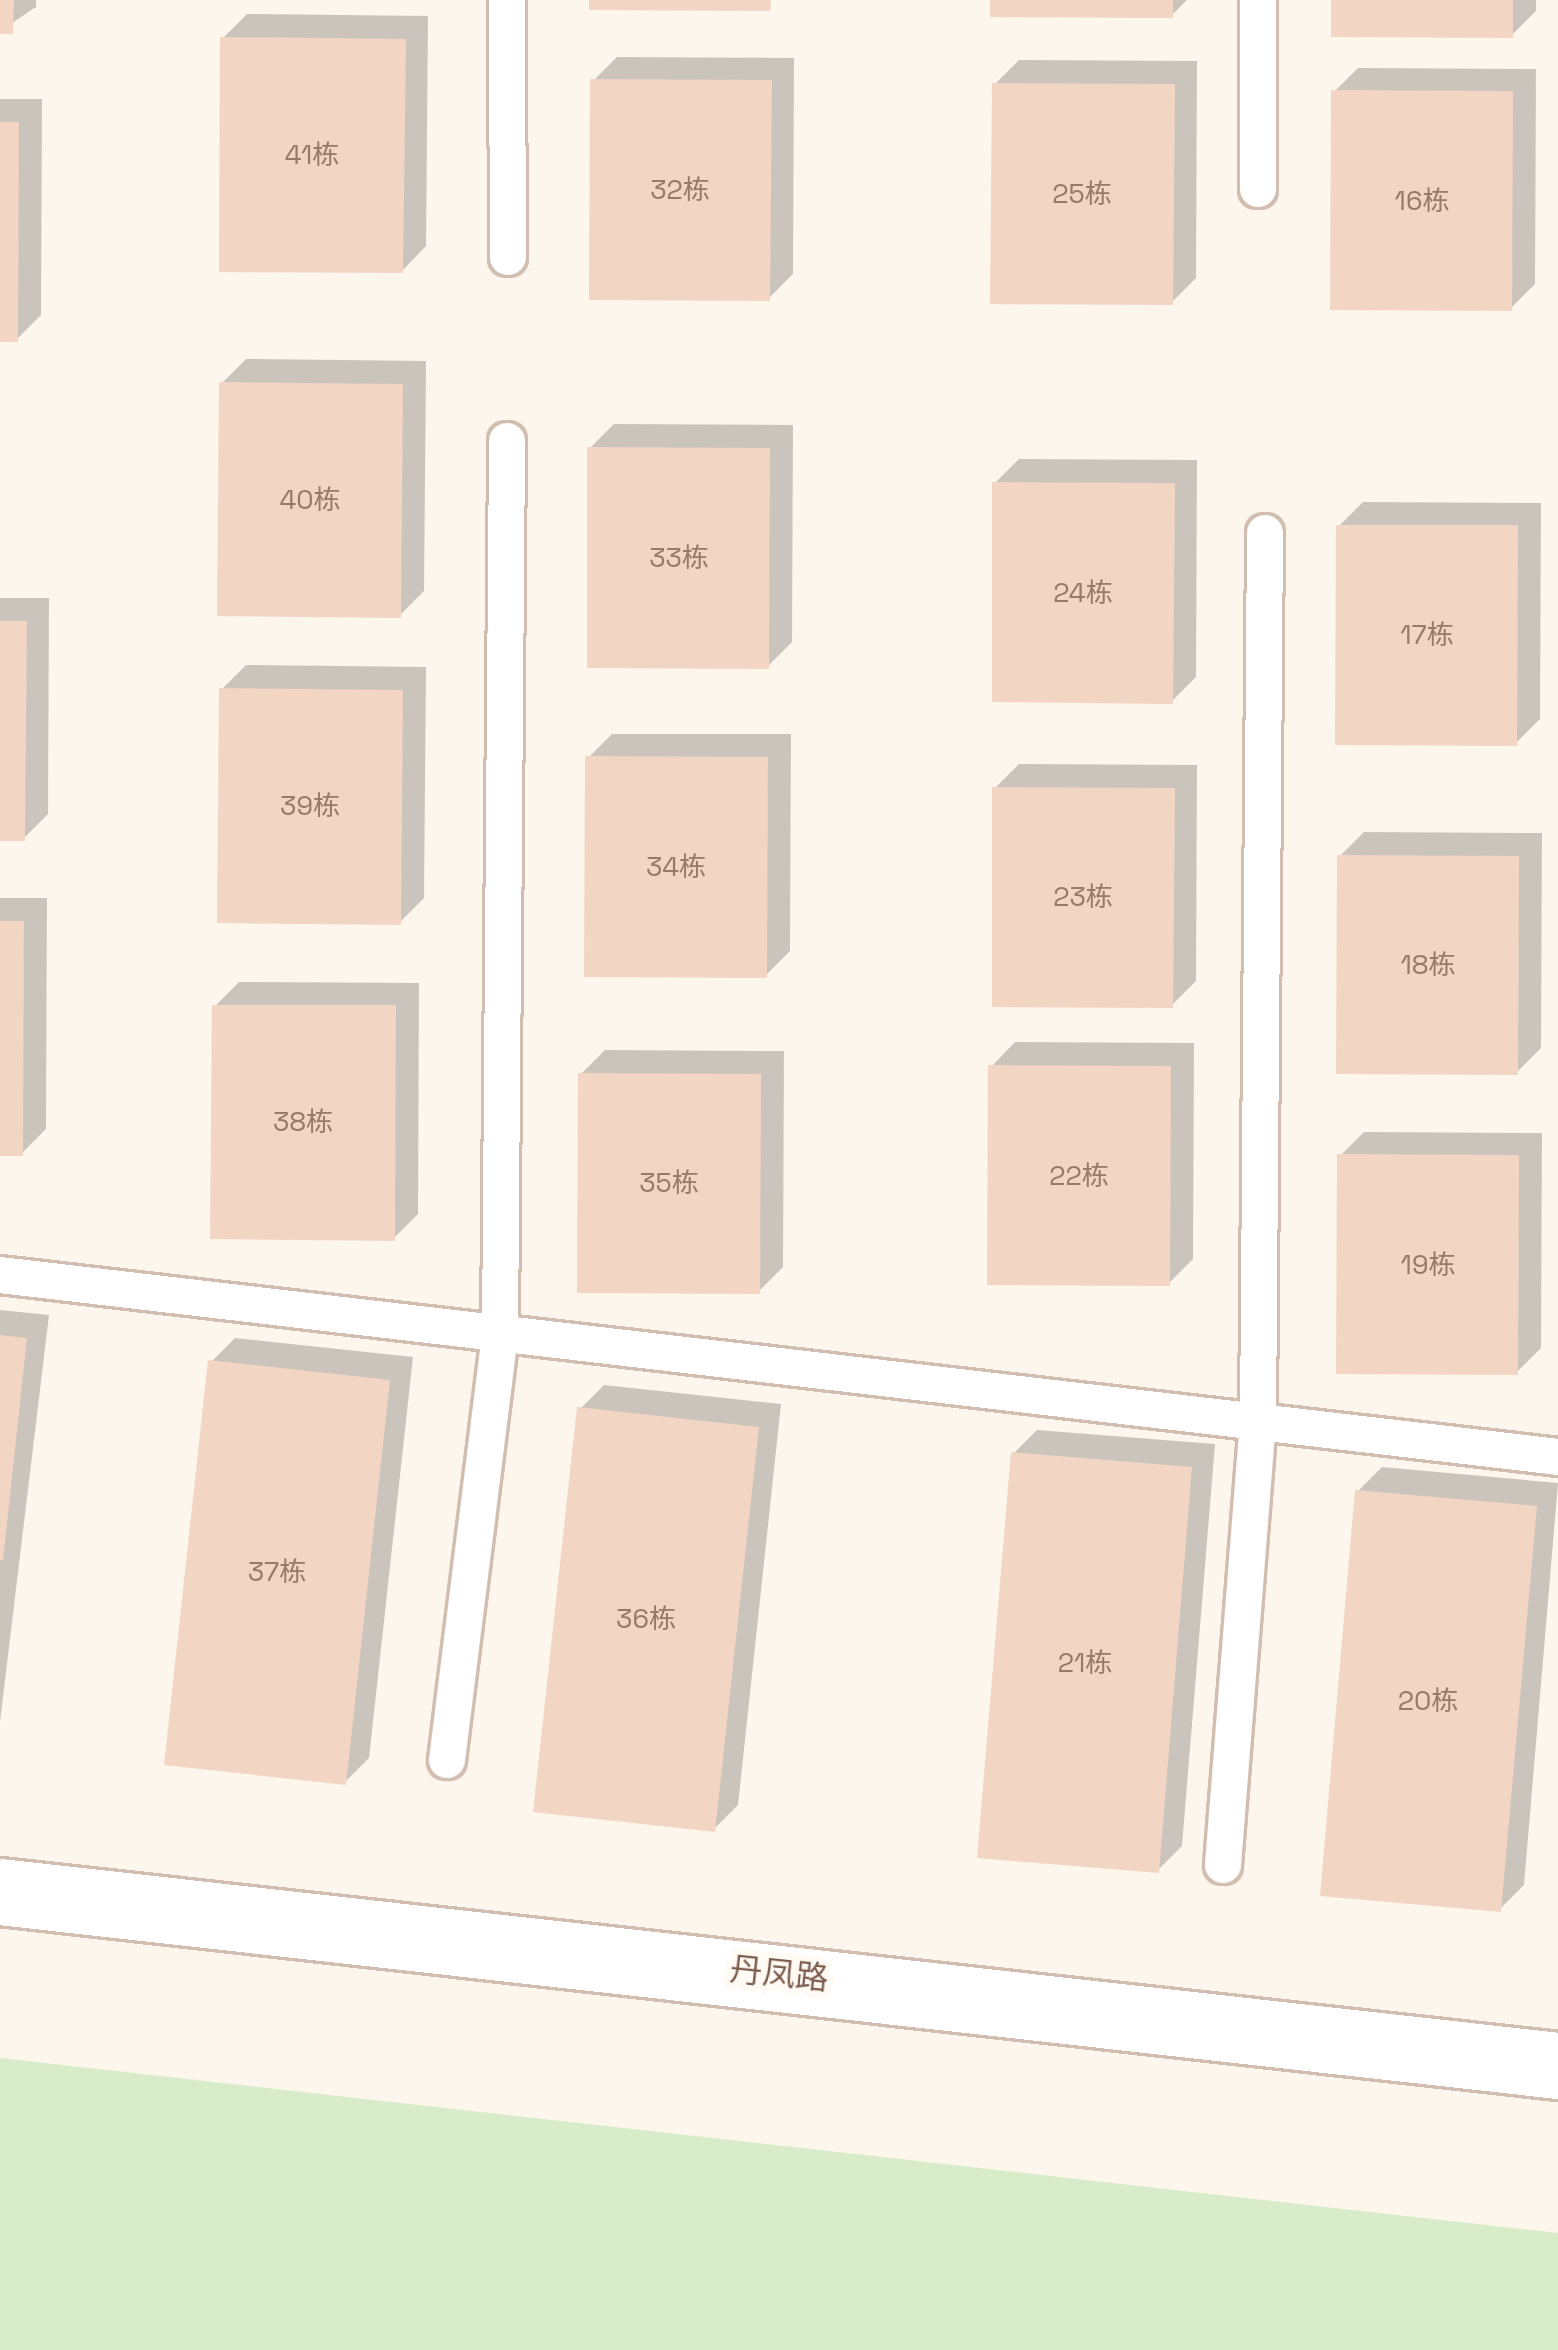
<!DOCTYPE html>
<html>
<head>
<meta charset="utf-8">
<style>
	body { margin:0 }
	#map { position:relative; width:1558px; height:2350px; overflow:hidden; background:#fdf6ec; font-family:"Space Grotesk","Noto Sans SC",sans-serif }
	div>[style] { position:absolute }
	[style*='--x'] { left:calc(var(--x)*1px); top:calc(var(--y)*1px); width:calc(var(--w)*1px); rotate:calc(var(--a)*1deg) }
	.green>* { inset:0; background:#d8ecc9 }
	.shadow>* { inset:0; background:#0003 }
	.building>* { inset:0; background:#f3d5c3 }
	.roads { filter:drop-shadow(3px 0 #d1beb0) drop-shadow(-3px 0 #d1beb0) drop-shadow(0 3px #d1beb0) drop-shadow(0 -3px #d1beb0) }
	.lane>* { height:36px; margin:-18px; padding:0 18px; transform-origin:18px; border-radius:18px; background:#fff }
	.secondary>* { height:66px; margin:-33px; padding:0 33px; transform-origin:33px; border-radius:33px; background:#fff }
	span { translate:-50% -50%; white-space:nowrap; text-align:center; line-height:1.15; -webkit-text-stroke:12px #fffaf3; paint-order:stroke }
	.number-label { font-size:27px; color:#987a6a }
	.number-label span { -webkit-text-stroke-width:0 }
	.street-label { font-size:33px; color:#7a5c4d }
</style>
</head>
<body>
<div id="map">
	<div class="green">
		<i style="clip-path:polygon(0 2058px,1558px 2233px,1558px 2350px,0 2350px)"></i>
	</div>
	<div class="shadow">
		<i style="clip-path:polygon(0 0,36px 0,36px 7px,0 31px)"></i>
		<i style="clip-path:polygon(993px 0,1187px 0,1172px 15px)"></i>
		<i style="clip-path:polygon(1334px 0,1536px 0,1536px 11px,1512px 35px)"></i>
		<i style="clip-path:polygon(247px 14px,428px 16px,426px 246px,402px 271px,223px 38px)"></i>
		<i style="clip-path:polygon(617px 57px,794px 58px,793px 274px,769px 298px,593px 81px)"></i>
		<i style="clip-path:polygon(1019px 60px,1197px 61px,1196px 278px,1172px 302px,995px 84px)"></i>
		<i style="clip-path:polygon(1358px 68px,1536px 69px,1535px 284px,1511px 308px,1334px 92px)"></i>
		<i style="clip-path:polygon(0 99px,42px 99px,41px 315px,17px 339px,0 339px)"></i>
		<i style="clip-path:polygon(246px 359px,426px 361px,424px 591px,400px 615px,222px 383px)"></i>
		<i style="clip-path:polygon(614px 424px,793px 425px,792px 642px,768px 666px,590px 448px)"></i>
		<i style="clip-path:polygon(1019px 459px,1197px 460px,1196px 677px,1172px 701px,995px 483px)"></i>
		<i style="clip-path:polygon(1363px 502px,1541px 503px,1540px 719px,1516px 743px,1339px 526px)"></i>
		<i style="clip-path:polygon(0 598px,49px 598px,48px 814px,24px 838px,0 838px)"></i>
		<i style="clip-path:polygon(246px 665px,426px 667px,424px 898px,400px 922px,222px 689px)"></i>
		<i style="clip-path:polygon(612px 734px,791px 734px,790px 951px,766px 975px,588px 758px)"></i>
		<i style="clip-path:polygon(1019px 764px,1197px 765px,1196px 981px,1172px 1005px,995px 788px)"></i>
		<i style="clip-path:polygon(1364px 832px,1542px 833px,1541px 1048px,1517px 1072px,1340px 856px)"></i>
		<i style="clip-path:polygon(0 898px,47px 898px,46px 1129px,22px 1153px,0 1153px)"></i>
		<i style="clip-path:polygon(239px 982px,419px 983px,418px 1214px,394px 1238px,215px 1006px)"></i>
		<i style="clip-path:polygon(1015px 1042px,1194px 1043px,1193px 1259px,1169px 1283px,991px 1067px)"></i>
		<i style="clip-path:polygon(605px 1050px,784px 1051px,783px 1267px,759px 1291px,581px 1074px)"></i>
		<i style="clip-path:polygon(1364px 1132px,1542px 1133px,1541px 1348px,1517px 1372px,1340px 1156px)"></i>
		<i style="clip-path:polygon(0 1310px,49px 1315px,0 1722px)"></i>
		<i style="clip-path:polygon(235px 1338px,413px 1357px,369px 1758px,345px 1782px,211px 1362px)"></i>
		<i style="clip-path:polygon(604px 1385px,781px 1404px,738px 1805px,714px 1829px,580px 1409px)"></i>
		<i style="clip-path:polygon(1037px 1430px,1215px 1444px,1182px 1846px,1158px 1870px,1013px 1454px)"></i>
		<i style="clip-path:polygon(1382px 1467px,1558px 1483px,1524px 1885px,1500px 1909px,1358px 1491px)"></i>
	</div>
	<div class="building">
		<i style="clip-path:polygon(0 0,14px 0,13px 34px,0 34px)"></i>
		<i style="clip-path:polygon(589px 0,771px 0,770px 11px,589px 10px)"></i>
		<i style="clip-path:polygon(990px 0,1173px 0,1173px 18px,990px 17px)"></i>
		<i style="clip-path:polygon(1331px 0,1513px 0,1513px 38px,1331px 37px)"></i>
		<i style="clip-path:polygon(220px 37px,406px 39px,403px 273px,219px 272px)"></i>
		<i style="clip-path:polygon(590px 79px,772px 80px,770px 301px,589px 300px)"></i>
		<i style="clip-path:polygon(992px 83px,1175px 84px,1173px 305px,990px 304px)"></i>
		<i style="clip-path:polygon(1331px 90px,1513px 91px,1512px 311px,1330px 310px)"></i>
		<i style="clip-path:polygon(0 122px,19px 122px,18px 342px,0 342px)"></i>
		<i style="clip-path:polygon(219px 382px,403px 384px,401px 618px,217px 616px)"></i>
		<i style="clip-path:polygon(587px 447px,770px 448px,769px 669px,587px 668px)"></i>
		<i style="clip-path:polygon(992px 482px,1175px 483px,1173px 704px,992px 702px)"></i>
		<i style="clip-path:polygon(1336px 525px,1518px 525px,1517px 746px,1335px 745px)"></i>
		<i style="clip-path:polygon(0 621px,27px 621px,25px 841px,0 841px)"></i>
		<i style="clip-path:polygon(219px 688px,403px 690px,401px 925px,217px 923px)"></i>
		<i style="clip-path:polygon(585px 756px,768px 757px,767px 978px,584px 977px)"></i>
		<i style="clip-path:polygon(992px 787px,1175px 788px,1173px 1008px,992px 1007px)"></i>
		<i style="clip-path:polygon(1337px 855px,1519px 856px,1518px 1075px,1336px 1074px)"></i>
		<i style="clip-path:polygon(0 921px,24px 921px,23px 1156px,0 1156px)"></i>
		<i style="clip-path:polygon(212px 1005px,396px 1005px,395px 1241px,210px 1239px)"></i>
		<i style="clip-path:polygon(988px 1065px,1171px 1066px,1170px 1286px,987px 1285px)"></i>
		<i style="clip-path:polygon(578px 1073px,761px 1074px,760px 1294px,577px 1293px)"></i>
		<i style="clip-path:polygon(1337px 1154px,1519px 1155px,1518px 1375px,1336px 1374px)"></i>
		<i style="clip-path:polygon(0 1335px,27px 1338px,3px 1560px,0 1560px)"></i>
		<i style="clip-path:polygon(208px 1360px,390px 1380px,346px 1785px,164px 1765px)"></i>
		<i style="clip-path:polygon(577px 1407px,759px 1427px,715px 1832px,533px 1812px)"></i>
		<i style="clip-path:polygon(1011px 1452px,1192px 1467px,1159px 1873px,977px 1858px)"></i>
		<i style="clip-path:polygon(1355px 1490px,1537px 1506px,1501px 1912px,1320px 1896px)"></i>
	</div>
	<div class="roads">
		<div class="lane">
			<i style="--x:507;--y:0;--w:257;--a:89.8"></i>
			<i style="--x:1258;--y:189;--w:189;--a:-90"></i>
			<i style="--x:0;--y:1275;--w:1569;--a:6.66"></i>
			<i style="--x:447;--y:1760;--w:427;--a:-82.9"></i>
			<i style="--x:500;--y:1336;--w:895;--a:-89.55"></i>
			<i style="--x:1223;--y:1865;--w:443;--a:-85.5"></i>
			<i style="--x:1258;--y:1423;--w:890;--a:-89.55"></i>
		</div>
		<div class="secondary">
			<i style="--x:0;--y:1892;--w:1568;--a:6.37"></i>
		</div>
	</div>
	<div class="number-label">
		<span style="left:312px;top:155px">41栋</span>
		<span style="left:680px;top:190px">32栋</span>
		<span style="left:1082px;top:194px">25栋</span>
		<span style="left:1422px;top:201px">16栋</span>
		<span style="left:310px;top:500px">40栋</span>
		<span style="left:679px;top:558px">33栋</span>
		<span style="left:1083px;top:593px">24栋</span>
		<span style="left:1427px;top:635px">17栋</span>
		<span style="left:310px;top:806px">39栋</span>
		<span style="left:676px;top:867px">34栋</span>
		<span style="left:1083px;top:897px">23栋</span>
		<span style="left:1428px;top:965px">18栋</span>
		<span style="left:303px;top:1122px">38栋</span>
		<span style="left:1079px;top:1176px">22栋</span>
		<span style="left:669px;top:1183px">35栋</span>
		<span style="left:1428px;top:1265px">19栋</span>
		<span style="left:277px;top:1572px">37栋</span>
		<span style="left:646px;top:1619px">36栋</span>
		<span style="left:1085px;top:1663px">21栋</span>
		<span style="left:1428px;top:1701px">20栋</span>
	</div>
	<div class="street-label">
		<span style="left:779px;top:1975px;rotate:6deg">丹凤路</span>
	</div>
</div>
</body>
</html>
